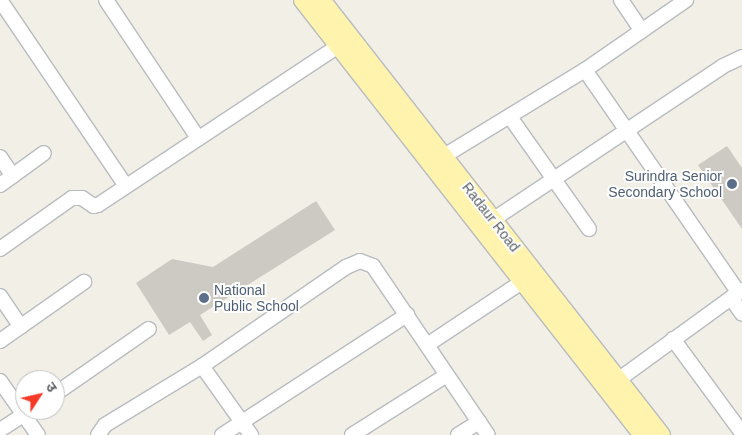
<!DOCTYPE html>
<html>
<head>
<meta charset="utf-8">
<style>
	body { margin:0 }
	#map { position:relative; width:742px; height:435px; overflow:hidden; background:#f1efe6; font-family:Helvetica,"Noto Sans Devanagari",sans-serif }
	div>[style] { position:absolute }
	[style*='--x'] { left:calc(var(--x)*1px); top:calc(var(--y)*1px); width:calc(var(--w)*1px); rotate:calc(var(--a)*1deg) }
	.building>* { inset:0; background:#cccac3 }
	.roads { filter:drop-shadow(1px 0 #b8bcc0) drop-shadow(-1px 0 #b8bcc0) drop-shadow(0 1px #b8bcc0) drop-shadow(0 -1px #b8bcc0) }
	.minor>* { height:14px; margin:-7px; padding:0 7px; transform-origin:7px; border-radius:7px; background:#fff }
	.major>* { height:18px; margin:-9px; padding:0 9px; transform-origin:9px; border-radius:9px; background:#fff3ad }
	.dots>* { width:14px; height:14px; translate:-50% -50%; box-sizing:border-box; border:2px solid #fff; border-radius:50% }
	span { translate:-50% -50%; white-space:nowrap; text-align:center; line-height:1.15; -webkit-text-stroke:4px #fff; paint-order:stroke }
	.service-label { font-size:14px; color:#4e5e75 }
	.right { translate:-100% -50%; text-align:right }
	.left { translate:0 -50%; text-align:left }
	.street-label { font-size:14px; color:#5d6267 }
	.north { position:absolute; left:15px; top:370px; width:50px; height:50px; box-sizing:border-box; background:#fff; border:1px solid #bec0c2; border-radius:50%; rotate:55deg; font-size:14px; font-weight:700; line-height:20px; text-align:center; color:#5d6267 }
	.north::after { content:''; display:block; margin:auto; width:18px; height:22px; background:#f63a27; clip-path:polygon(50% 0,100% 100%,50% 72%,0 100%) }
</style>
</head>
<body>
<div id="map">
	<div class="building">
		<i style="clip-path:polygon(727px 146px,742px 168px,742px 229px,698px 165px)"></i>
		<i style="clip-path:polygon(316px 201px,335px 230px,200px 315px,212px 335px,203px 341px,190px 322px,169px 335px,136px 283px,172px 259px,213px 267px)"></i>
	</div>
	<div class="roads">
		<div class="minor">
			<i style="--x:0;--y:0;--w:225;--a:55.9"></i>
			<i style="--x:106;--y:0;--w:166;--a:56.3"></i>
			<i style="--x:621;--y:0;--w:37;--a:56"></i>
			<i style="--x:585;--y:70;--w:271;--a:55.4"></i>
			<i style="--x:510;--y:117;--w:137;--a:54.8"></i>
			<i style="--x:444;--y:156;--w:165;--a:-31.4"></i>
			<i style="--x:585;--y:70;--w:123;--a:-34.7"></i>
			<i style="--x:0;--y:157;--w:23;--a:56"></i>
			<i style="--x:0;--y:185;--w:54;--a:-36"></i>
			<i style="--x:494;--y:219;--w:275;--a:-33.7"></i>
			<i style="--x:723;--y:66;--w:21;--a:-25"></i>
			<i style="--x:0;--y:249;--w:88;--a:-35.3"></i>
			<i style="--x:72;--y:198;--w:10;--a:0"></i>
			<i style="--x:82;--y:198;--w:14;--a:34"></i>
			<i style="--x:94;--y:206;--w:4;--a:-14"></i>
			<i style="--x:98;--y:205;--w:297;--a:-33.5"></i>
			<i style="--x:0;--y:296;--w:37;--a:56"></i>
			<i style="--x:731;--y:298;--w:19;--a:55"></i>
			<i style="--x:673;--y:339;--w:117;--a:53.7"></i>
			<i style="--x:0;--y:341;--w:103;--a:-35.1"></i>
			<i style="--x:427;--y:345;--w:114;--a:-33.6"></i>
			<i style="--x:202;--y:366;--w:85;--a:54.6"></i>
			<i style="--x:618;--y:380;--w:153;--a:-36"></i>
			<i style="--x:0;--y:381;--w:66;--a:54.9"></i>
			<i style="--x:55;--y:394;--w:114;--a:-34.7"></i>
			<i style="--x:0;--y:430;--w:37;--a:-33"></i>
			<i style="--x:98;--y:435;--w:12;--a:-55"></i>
			<i style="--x:105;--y:425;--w:114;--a:-31.3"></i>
			<i style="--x:202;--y:366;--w:175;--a:-34.5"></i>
			<i style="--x:346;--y:267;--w:15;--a:-23"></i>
			<i style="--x:360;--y:261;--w:14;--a:21"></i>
			<i style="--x:373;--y:266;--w:204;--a:55.8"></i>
			<i style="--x:222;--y:435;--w:221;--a:-33"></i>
			<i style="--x:352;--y:435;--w:112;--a:-32.3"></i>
			<i style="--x:458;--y:435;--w:25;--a:-32"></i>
		</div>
		<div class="major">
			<i style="--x:303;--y:0;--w:552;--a:51.99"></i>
			<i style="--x:321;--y:0;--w:552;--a:51.99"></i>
		</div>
	</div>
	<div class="dots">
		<i style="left:732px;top:184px;background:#5c6f8a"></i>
		<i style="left:204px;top:298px;background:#5c6f8a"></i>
	</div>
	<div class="service-label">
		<span class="right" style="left:722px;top:184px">Surindra Senior<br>Secondary School</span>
		<span class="left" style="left:214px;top:298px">National<br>Public School</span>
	</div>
	<div class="street-label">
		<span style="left:491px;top:217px;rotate:52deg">Radaur Road</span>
	</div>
	<div class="north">उ</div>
</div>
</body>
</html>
